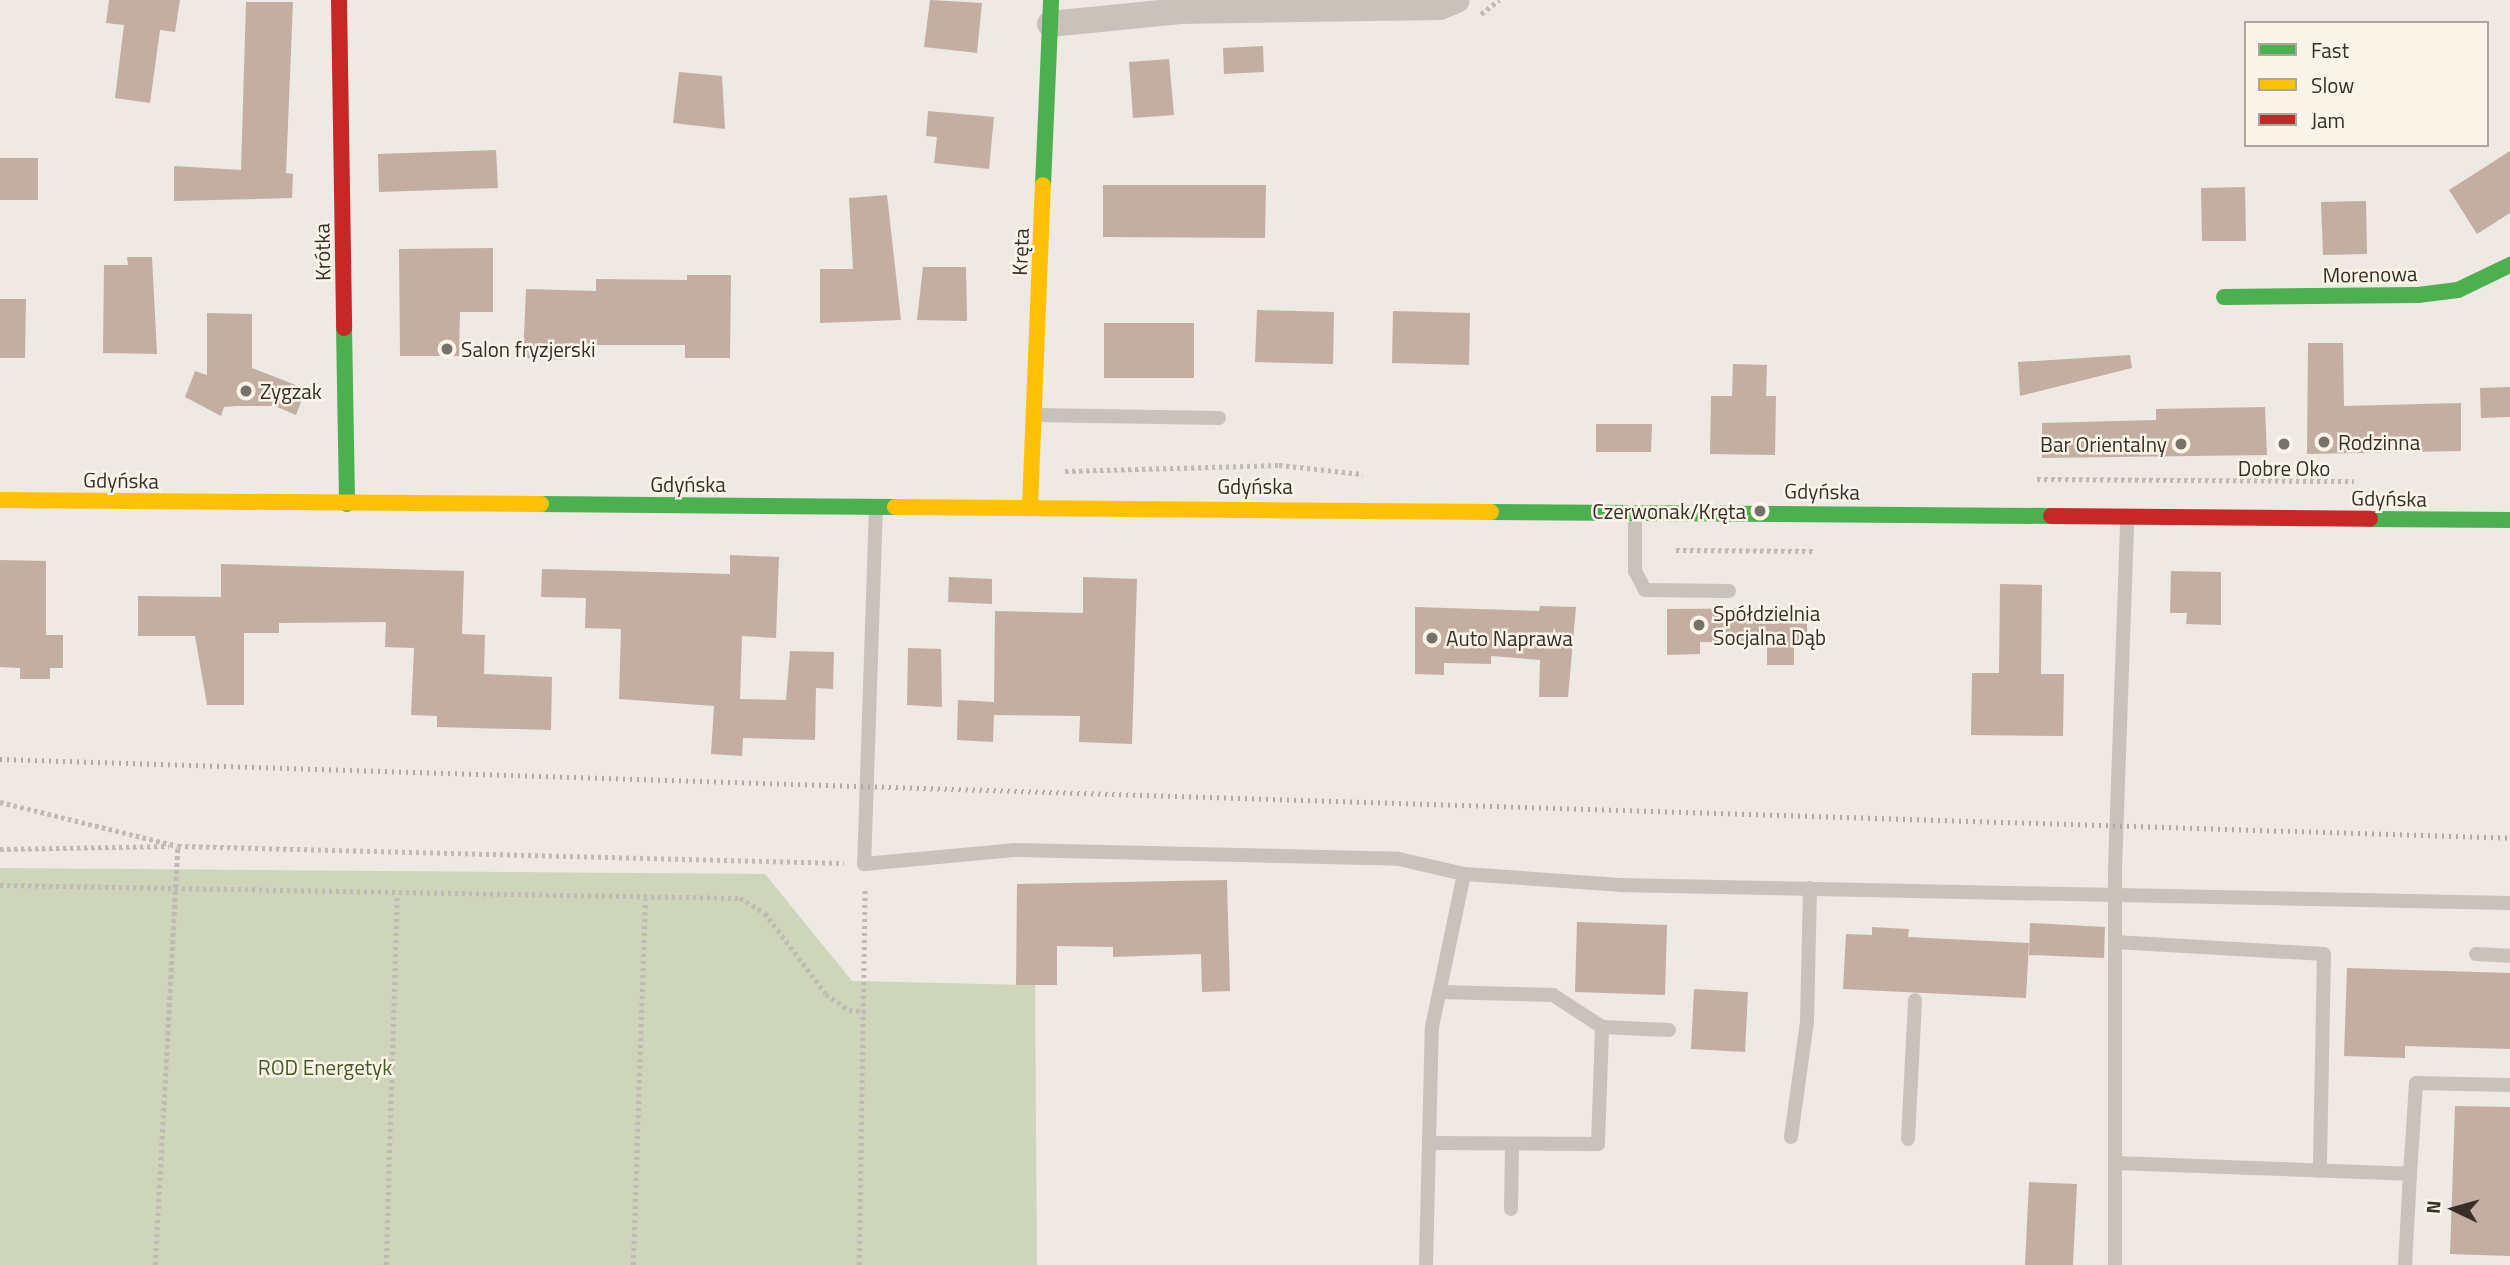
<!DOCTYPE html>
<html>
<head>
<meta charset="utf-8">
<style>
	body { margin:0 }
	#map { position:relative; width:2510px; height:1265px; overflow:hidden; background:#eee9e2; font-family:"Titillium Web",sans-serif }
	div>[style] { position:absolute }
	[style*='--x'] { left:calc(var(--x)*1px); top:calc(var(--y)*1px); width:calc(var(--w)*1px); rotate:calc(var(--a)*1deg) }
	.green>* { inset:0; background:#ced5ba }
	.building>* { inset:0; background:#c4aea2 }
	.path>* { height:4.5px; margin-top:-2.25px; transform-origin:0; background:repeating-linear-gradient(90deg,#c1bab3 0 3.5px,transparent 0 7px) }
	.lane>* { height:14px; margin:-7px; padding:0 7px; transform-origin:7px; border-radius:7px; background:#c8c2bb }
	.street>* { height:26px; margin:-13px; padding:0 13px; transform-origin:13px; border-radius:13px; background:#c8c2bb }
	.fast>* { height:16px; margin:-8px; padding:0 8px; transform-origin:8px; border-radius:8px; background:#4caf50 }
	.slow>* { height:16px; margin:-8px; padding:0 8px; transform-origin:8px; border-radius:8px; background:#ffc107 }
	.jam>* { height:16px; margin:-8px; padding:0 8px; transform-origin:8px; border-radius:8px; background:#c62828 }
	.rail>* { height:5px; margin-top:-2.5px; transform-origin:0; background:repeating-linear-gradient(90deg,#b0aaa5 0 2px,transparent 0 7px) }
	.dots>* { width:19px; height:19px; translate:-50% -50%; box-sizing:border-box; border:4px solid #fbf4e9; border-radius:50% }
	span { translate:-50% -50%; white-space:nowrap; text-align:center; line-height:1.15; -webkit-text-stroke:5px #fbf4e9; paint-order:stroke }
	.street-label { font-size:21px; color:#3a2f28 }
	.poi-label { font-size:21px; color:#3a2f28 }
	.left { translate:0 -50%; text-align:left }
	.right { translate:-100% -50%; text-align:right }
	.park-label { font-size:21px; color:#465a29 }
	.legend { position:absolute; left:2244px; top:21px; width:245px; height:126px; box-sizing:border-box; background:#fbf4e9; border:2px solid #aea59c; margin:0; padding:9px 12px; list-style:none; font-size:21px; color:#3a2f28 }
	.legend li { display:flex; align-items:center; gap:14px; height:35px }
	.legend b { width:35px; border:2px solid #aea59c }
	.north { position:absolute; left:2419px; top:1174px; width:70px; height:70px; -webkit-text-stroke:5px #fbf4e9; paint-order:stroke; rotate:275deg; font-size:19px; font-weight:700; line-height:28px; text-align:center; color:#3a2f28 }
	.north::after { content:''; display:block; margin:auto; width:24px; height:32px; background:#3a2f28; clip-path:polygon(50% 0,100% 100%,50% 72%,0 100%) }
</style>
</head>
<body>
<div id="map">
	<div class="green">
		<i style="clip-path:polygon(0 868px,765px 874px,852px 981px,1035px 985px,1037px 1265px,0 1265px)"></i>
	</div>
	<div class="building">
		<i style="clip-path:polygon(109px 0,180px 0,175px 32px,160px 30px,150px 103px,115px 98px,124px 25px,106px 23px)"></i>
		<i style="clip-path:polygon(930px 0,982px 3px,977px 53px,924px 47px)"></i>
		<i style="clip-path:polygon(246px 2px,293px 2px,286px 173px,293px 174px,292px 198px,174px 201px,174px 166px,241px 170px)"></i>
		<i style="clip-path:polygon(1263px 46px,1264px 72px,1224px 74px,1223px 48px)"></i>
		<i style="clip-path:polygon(1169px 59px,1174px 115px,1133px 118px,1129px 62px)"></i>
		<i style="clip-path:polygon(679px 72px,722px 76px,725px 129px,673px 123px)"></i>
		<i style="clip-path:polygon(928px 111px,994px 117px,989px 169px,934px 163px,937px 137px,926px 136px)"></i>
		<i style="clip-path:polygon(496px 150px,498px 188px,379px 192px,378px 154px)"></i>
		<i style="clip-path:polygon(2510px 151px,2510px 213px,2477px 234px,2449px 190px)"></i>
		<i style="clip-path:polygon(0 158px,38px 158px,38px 200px,0 200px)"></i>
		<i style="clip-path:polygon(1103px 185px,1266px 185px,1265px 238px,1103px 237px)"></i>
		<i style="clip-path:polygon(2245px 187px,2246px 241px,2202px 241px,2201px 188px)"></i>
		<i style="clip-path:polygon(887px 195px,901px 320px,820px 323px,820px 269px,853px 269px,849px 198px)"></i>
		<i style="clip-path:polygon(2366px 201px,2367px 254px,2323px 255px,2321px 202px)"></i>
		<i style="clip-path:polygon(493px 248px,493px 312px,460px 312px,459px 356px,400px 356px,399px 249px)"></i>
		<i style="clip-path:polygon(127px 257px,152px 257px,157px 354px,103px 353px,104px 265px,128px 265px)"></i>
		<i style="clip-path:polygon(923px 267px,966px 267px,967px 321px,917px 320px)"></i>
		<i style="clip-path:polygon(687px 275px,731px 275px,730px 358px,685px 358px,685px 345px,565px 345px,565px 360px,523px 358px,526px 289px,596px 291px,596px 279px,687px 280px)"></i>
		<i style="clip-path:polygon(0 299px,26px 299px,25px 358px,0 358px)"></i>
		<i style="clip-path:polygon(1257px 310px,1334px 312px,1333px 364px,1255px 362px)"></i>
		<i style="clip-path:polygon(1393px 311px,1470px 313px,1469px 365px,1392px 363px)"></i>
		<i style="clip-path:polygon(207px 313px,252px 314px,252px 368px,306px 389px,296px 415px,275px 406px,237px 406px,224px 407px,221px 416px,185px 397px,195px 371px,207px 375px)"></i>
		<i style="clip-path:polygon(1104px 323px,1194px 323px,1194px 378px,1104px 378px)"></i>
		<i style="clip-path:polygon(2308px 343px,2343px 343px,2344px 406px,2461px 403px,2461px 451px,2307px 454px)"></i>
		<i style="clip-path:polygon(2130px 355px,2132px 368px,2020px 396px,2018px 362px)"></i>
		<i style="clip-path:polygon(1733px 364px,1767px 365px,1766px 396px,1776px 396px,1775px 455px,1710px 454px,1711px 396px,1732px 396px)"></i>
		<i style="clip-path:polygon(2510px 387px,2510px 417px,2481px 418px,2480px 388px)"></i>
		<i style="clip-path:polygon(2265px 407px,2267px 455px,2042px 458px,2042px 423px,2156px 420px,2156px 409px)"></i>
		<i style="clip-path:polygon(1596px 424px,1652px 424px,1651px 452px,1596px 452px)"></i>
		<i style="clip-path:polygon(730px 555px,779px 557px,776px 638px,742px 636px,740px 699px,786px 700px,790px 651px,834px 652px,833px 689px,816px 688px,815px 740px,743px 738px,742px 756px,711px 754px,714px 706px,619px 699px,621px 629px,585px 628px,586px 598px,541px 597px,542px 569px,730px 574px)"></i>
		<i style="clip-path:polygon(0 560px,46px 561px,46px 635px,63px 635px,63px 668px,50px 668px,50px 679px,20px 679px,20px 668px,0 667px)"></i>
		<i style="clip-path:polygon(221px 564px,464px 571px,462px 634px,485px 635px,484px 674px,552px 677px,551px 730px,437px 727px,437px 716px,411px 715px,414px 648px,385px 647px,386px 622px,279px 623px,279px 633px,244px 633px,244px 705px,207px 705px,195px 636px,138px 636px,138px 596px,221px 597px)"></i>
		<i style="clip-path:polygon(2171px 571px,2221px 572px,2221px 625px,2186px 624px,2187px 613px,2170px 613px)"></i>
		<i style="clip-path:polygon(949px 577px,992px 579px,992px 604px,948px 602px)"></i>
		<i style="clip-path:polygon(1083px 577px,1137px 579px,1132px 744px,1079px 742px,1080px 716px,994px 715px,993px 742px,957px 740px,958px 700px,994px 702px,995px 611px,1083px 613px)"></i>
		<i style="clip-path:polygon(2000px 584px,2042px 585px,2041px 674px,2064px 674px,2063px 736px,1971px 735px,1972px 673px,1999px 673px)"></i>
		<i style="clip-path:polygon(1540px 606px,1576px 607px,1568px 697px,1539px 697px,1540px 660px,1491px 656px,1491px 664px,1444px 663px,1444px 675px,1415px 674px,1415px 607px,1539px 611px)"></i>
		<i style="clip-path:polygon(1807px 608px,1807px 646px,1794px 646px,1794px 665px,1767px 665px,1767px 643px,1700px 642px,1700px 654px,1667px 655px,1667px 609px)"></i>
		<i style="clip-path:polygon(908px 648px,941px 649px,942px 707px,907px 705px)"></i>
		<i style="clip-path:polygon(1227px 880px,1230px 991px,1202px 992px,1201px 954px,1113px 957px,1113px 947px,1057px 946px,1057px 985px,1016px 985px,1017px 884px)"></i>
		<i style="clip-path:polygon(1577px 922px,1667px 925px,1665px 995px,1575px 992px)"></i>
		<i style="clip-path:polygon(2030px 923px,2105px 927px,2104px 958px,2029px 955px)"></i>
		<i style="clip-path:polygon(1872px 927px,1909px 929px,1908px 937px,2029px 943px,2026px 998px,1843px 989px,1846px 934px,1872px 935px)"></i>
		<i style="clip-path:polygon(2347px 968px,2510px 973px,2510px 1049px,2405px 1046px,2405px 1058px,2344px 1056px)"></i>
		<i style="clip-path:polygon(1694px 989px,1748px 992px,1745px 1052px,1691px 1049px)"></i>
		<i style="clip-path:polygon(2455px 1106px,2510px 1107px,2510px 1256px,2450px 1254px)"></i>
		<i style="clip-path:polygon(2029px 1182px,2077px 1184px,2073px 1265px,2025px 1265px)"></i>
	</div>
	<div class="path">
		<i style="--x:1481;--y:14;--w:23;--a:-38"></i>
		<i style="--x:1065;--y:471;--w:214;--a:-1.6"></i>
		<i style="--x:1279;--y:465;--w:84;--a:6.1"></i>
		<i style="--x:2037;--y:479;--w:317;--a:0.4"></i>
		<i style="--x:1676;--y:550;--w:138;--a:0.4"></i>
		<i style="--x:0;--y:802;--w:183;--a:13.9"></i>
		<i style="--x:178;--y:846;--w:666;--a:1.46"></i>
		<i style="--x:0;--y:849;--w:169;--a:-1"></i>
		<i style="--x:0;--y:885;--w:740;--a:1.01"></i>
		<i style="--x:740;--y:898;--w:29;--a:31"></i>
		<i style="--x:765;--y:913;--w:101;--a:53"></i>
		<i style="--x:826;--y:994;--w:28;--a:35"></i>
		<i style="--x:849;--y:1010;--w:18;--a:6"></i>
		<i style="--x:155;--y:1265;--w:419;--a:-86.9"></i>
		<i style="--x:386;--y:1265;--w:369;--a:-88.3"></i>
		<i style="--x:633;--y:1265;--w:366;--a:-88.1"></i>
		<i style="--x:859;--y:1265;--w:378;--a:-89.1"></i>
	</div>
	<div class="lane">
		<i style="--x:1035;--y:415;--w:184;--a:0.9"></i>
		<i style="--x:876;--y:506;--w:358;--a:91.9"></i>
		<i style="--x:864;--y:864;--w:153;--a:-5.3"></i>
		<i style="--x:1016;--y:850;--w:383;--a:1.3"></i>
		<i style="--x:1399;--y:859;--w:67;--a:13"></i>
		<i style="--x:1464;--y:874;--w:156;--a:4"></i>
		<i style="--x:1620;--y:885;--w:890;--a:1.16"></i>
		<i style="--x:1635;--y:514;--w:57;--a:90"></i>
		<i style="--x:1635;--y:571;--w:21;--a:62"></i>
		<i style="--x:1645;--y:590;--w:84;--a:0.7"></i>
		<i style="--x:2115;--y:942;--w:209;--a:3.3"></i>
		<i style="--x:2324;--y:954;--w:217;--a:91.1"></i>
		<i style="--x:2476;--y:954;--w:34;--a:3"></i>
		<i style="--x:1440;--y:992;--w:113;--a:1.5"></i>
		<i style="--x:1553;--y:995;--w:59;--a:33.1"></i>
		<i style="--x:1602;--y:1027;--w:67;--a:2.6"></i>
		<i style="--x:1791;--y:1137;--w:116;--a:-82.1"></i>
		<i style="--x:1807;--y:1022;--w:134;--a:-88.7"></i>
		<i style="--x:1908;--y:1139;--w:139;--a:-87.1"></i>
		<i style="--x:1429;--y:1143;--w:169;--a:0.3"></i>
		<i style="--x:1598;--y:1144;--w:117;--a:-88"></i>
		<i style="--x:2115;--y:1163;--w:295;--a:2.1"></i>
		<i style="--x:2410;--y:1174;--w:91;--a:93.1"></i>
		<i style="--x:2410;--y:1174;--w:91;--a:-86.2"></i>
		<i style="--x:2416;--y:1083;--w:94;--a:1.2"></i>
		<i style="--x:1511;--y:1209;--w:65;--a:-89.1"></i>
		<i style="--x:1426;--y:1265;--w:238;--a:-88.6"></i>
		<i style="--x:1432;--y:1027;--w:156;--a:-78.2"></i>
		<i style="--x:2115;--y:1265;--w:396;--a:-90"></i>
		<i style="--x:2115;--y:869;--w:352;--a:-88"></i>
	</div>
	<div class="street">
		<i style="--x:1050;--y:24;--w:131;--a:-5.7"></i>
		<i style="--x:1180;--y:11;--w:260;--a:-0.9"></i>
		<i style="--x:1440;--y:7;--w:18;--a:-22"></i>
	</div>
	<div class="fast">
		<i style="--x:1043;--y:185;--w:185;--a:-87.5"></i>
		<i style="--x:2224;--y:297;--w:194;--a:-0.6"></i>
		<i style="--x:2418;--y:295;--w:40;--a:-7.1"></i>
		<i style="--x:2458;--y:290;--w:58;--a:-25.7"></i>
		<i style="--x:344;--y:328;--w:176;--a:89"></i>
		<i style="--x:541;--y:504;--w:354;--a:0.5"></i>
		<i style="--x:1491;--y:512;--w:560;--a:0.41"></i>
		<i style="--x:2370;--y:519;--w:140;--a:0.4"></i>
	</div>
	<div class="slow">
		<i style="--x:0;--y:500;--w:541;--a:0.42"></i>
		<i style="--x:1030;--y:506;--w:321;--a:-87.7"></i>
		<i style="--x:895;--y:507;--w:596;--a:0.48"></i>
	</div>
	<div class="jam">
		<i style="--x:339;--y:0;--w:328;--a:89.1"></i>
		<i style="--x:2051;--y:516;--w:319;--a:0.5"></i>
	</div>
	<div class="rail">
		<i style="--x:0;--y:759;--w:2511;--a:1.8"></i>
	</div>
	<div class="dots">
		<i style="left:447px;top:349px;background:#797069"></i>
		<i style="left:246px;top:391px;background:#797069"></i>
		<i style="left:2324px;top:442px;background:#797069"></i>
		<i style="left:2181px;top:444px;background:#797069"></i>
		<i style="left:2284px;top:444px;background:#797069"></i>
		<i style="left:1760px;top:511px;background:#797069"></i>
		<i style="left:1699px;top:625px;background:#797069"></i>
		<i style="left:1432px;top:638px;background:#797069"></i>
	</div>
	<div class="street-label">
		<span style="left:322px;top:252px;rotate:-91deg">Krótka</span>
		<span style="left:1020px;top:252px;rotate:-88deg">Kręta</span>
		<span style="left:2370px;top:274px;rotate:-1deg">Morenowa</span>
		<span style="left:121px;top:480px;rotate:1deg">Gdyńska</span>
		<span style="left:688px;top:484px">Gdyńska</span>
		<span style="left:1255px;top:486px">Gdyńska</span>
		<span style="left:1822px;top:491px;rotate:1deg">Gdyńska</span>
		<span style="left:2389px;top:498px;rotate:1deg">Gdyńska</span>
	</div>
	<div class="poi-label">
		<span class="left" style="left:461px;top:349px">Salon fryzjerski</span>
		<span class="left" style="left:260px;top:391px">Zygzak</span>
		<span class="left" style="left:2338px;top:442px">Rodzinna</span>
		<span class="right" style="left:2167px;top:444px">Bar Orientalny</span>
		<span style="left:2284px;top:468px">Dobre Oko</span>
		<span class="right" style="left:1746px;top:511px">Czerwonak/Kręta</span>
		<span class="left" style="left:1713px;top:625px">Spółdzielnia<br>Socjalna Dąb</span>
		<span class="left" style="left:1446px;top:638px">Auto Naprawa</span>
	</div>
	<div class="park-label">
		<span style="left:325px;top:1067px">ROD Energetyk</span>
	</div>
	<ul class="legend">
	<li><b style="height:9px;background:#4caf50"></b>Fast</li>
	<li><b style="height:9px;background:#ffc107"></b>Slow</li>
	<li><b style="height:9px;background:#c62828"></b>Jam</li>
	</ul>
	<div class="north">N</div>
</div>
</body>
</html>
